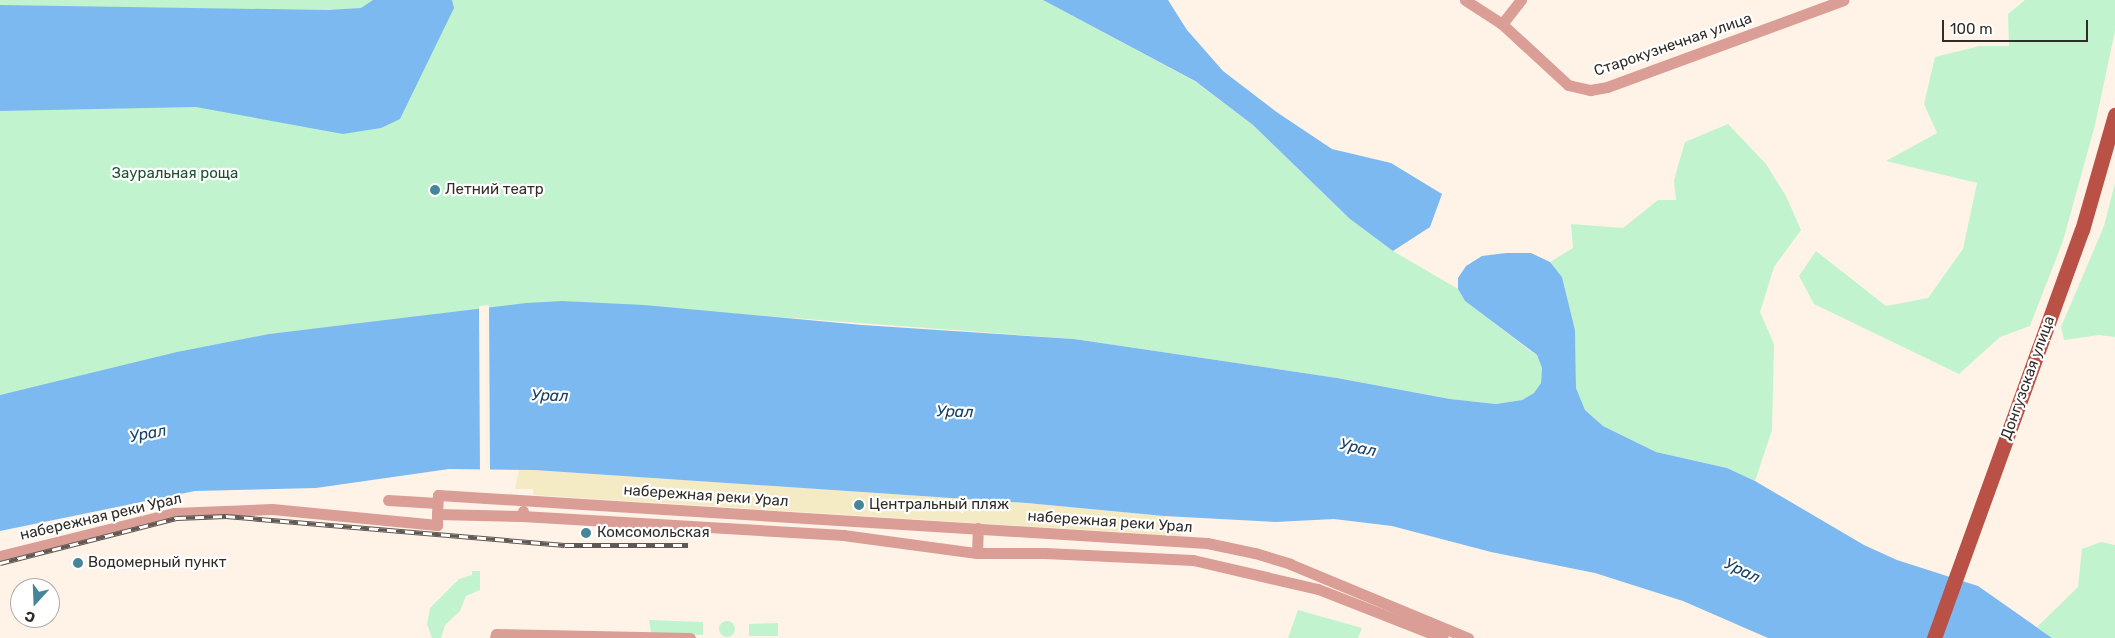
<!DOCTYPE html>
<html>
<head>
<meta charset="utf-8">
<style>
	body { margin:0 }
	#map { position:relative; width:2115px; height:638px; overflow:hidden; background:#fff2e6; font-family:Rubik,sans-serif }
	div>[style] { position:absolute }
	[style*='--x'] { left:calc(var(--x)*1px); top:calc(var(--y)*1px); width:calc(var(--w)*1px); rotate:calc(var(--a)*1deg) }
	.green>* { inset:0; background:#c1f4ce }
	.round { border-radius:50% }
	.sand>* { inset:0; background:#f4ebc5 }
	.water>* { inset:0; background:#7cb9f0 }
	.pier>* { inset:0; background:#fff2e6 }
	.minor>* { height:11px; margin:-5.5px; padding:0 5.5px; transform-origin:5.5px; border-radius:5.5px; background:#da9e96 }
	.major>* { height:15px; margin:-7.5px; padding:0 7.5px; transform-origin:7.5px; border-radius:7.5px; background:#b95147 }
	.rail>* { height:5px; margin-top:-2.5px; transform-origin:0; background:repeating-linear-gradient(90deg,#fff 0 9px,#605852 0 18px); box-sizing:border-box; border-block:1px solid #605852 }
	.dots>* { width:14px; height:14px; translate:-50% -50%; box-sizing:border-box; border:2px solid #fff; border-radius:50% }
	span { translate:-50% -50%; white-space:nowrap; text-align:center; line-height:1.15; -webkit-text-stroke:4.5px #fff; paint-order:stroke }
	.street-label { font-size:15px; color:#322c27 }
	.park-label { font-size:15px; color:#1d512f }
	.poi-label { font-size:15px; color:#322c27 }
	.left { translate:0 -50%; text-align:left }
	.water-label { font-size:16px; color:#154266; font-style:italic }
	.north { position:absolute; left:10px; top:578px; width:50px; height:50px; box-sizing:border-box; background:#fff; border:1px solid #adaba9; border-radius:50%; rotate:200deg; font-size:14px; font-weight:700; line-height:20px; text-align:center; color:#322c27 }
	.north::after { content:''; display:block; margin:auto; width:18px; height:22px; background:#46869a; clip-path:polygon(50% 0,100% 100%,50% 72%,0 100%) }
	.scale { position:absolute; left:1942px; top:20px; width:146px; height:22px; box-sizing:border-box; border:2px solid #322c27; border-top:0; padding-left:6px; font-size:15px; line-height:18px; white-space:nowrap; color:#322c27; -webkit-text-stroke:4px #fff; paint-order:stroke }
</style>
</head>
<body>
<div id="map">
	<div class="green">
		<i style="clip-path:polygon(0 0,1043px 0,1194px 81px,1253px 125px,1350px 219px,1393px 251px,1458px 289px,1465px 301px,1537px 356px,1542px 368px,1541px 383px,1534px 393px,1522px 400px,1496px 404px,1450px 399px,1337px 378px,1074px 339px,562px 301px,269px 334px,0 395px)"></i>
		<i style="clip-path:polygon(2025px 0,2115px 0,2115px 31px,2095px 125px,2063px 241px,2030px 326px,2000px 337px,1959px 374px,1814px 304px,1799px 276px,1816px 251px,1886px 306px,1928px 298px,1963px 249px,1977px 183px,1886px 161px,1937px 133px,1924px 104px,1935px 57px,1980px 46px,2009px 46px,2008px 14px)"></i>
		<i style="clip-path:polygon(1728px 124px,1766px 164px,1786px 196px,1801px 230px,1774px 267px,1760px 312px,1774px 344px,1772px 430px,1755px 481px,1727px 468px,1656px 452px,1603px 426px,1585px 410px,1576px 388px,1575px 330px,1562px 277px,1550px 262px,1573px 248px,1571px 224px,1623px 228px,1658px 200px,1676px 200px,1674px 180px,1685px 142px)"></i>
		<i style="clip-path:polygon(2115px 183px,2115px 337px,2099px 335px,2064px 340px,2061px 327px,2104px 226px)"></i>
		<i style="clip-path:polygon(2101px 542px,2115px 545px,2115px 638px,2052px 638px,2037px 627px,2078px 587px,2082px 549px)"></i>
		<i style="clip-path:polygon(472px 571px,480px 571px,480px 590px,466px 596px,460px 611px,445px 625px,441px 638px,432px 638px,427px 624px,430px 608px,459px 579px,472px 575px)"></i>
		<i style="clip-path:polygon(1298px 610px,1362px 628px,1358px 638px,1288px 638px)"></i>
		<i style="clip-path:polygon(649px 620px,703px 622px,703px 635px,651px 633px)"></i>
		<i class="round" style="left:719px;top:621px;width:16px;height:16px"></i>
		<i style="clip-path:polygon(778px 623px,778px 636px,749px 636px,749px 624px)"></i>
	</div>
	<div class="sand">
		<i style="clip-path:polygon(519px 469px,1027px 503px,1164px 516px,1182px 536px,533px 495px,533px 489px,515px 489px)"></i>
	</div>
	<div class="water">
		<i style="clip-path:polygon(373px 0,452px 0,454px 8px,400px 119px,381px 128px,343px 134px,196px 107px,0 111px,0 5px,328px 10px,361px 8px)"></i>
		<i style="clip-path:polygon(1043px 0,1168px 0,1187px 30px,1223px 71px,1278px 113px,1332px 149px,1391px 163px,1442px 194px,1430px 227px,1393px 251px,1350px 219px,1253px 125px,1195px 81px)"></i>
		<i style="clip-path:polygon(1506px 253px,1531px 253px,1550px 262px,1562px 277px,1575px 330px,1576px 388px,1585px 410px,1603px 426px,1656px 452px,1727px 468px,1755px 481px,1864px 545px,1897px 560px,1978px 586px,2052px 638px,1768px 638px,1683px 601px,1595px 573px,1491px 552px,1392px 526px,1334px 519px,1275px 522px,1164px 516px,1027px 503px,534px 470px,449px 469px,316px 488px,195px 491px,0 531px,0 395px,177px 352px,269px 334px,526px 303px,562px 301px,644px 305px,862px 325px,1074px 339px,1337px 378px,1450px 399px,1496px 404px,1522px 400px,1534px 393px,1541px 383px,1542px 368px,1537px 355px,1465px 301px,1458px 289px,1458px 278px,1466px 266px,1482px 256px)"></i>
	</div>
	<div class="pier">
		<i style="clip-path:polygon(489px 305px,490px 472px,480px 472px,479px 306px)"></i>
	</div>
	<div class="minor">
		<i style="--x:1465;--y:0;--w:44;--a:33"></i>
		<i style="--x:1502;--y:24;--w:90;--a:42.7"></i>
		<i style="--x:1568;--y:85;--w:23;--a:13"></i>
		<i style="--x:1590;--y:90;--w:17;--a:-10"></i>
		<i style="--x:1607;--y:87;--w:252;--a:-20.2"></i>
		<i style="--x:1502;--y:24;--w:31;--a:-52"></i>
		<i style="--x:388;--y:500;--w:49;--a:3.5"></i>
		<i style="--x:523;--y:511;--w:5;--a:101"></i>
		<i style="--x:522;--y:516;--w:322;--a:3.4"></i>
		<i style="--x:843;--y:535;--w:135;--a:7.7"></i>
		<i style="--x:977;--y:553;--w:68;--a:0"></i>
		<i style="--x:1045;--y:553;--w:148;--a:2.7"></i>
		<i style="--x:1193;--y:560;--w:128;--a:13.1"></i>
		<i style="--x:1318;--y:589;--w:134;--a:21.4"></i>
		<i style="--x:522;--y:516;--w:85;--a:-178.7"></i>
		<i style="--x:437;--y:514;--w:19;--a:-87"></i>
		<i style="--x:438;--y:495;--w:770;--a:3.57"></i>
		<i style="--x:1207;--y:543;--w:49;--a:11.8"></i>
		<i style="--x:1255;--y:553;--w:37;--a:17"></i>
		<i style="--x:1290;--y:564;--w:193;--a:22.6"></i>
		<i style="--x:977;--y:553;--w:25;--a:-88"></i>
		<i style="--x:0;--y:556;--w:179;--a:-13.9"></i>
		<i style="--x:174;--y:513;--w:98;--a:-2.3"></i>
		<i style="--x:272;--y:509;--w:166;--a:5.5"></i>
		<i style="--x:437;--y:525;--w:11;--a:-90"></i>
		<i style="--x:495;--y:638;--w:4;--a:-76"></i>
		<i style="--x:496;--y:634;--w:194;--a:1.2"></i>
	</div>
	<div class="major">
		<i style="--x:1934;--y:638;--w:434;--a:-70.1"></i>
		<i style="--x:2082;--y:230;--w:120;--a:-74"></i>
	</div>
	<div class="rail">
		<i style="--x:0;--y:563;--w:183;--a:-14.3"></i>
		<i style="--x:177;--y:518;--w:49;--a:-2.3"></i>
		<i style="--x:226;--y:516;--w:340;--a:4.9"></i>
		<i style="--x:565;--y:545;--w:123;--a:0"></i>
	</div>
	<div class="dots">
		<i style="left:435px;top:190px;background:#46869a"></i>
		<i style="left:859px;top:505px;background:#46869a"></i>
		<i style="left:586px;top:533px;background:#46869a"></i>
		<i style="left:78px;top:563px;background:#46869a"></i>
	</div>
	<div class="street-label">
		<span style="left:1673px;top:45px;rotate:-19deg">Старокузнечная улица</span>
		<span style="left:2028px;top:378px;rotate:-70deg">Донгузская улица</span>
		<span style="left:706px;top:496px;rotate:4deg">набережная реки Урал</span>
		<span style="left:101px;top:517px;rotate:-13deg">набережная реки Урал</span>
		<span style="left:1110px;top:522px;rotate:4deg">набережная реки Урал</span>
	</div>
	<div class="park-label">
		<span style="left:175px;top:174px">Зауральная роща</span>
	</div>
	<div class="poi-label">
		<span class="left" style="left:445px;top:190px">Летний театр</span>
		<span class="left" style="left:869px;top:505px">Центральный пляж</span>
		<span class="left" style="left:597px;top:533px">Комсомольская</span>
		<span class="left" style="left:88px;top:563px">Водомерный пункт</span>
	</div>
	<div class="water-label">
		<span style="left:550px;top:396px;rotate:2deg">Урал</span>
		<span style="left:955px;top:412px;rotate:2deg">Урал</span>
		<span style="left:148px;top:434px;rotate:-11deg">Урал</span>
		<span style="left:1358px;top:448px;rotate:12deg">Урал</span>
		<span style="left:1742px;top:571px;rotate:26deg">Урал</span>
	</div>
	<div class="north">С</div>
	<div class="scale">100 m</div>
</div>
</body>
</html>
